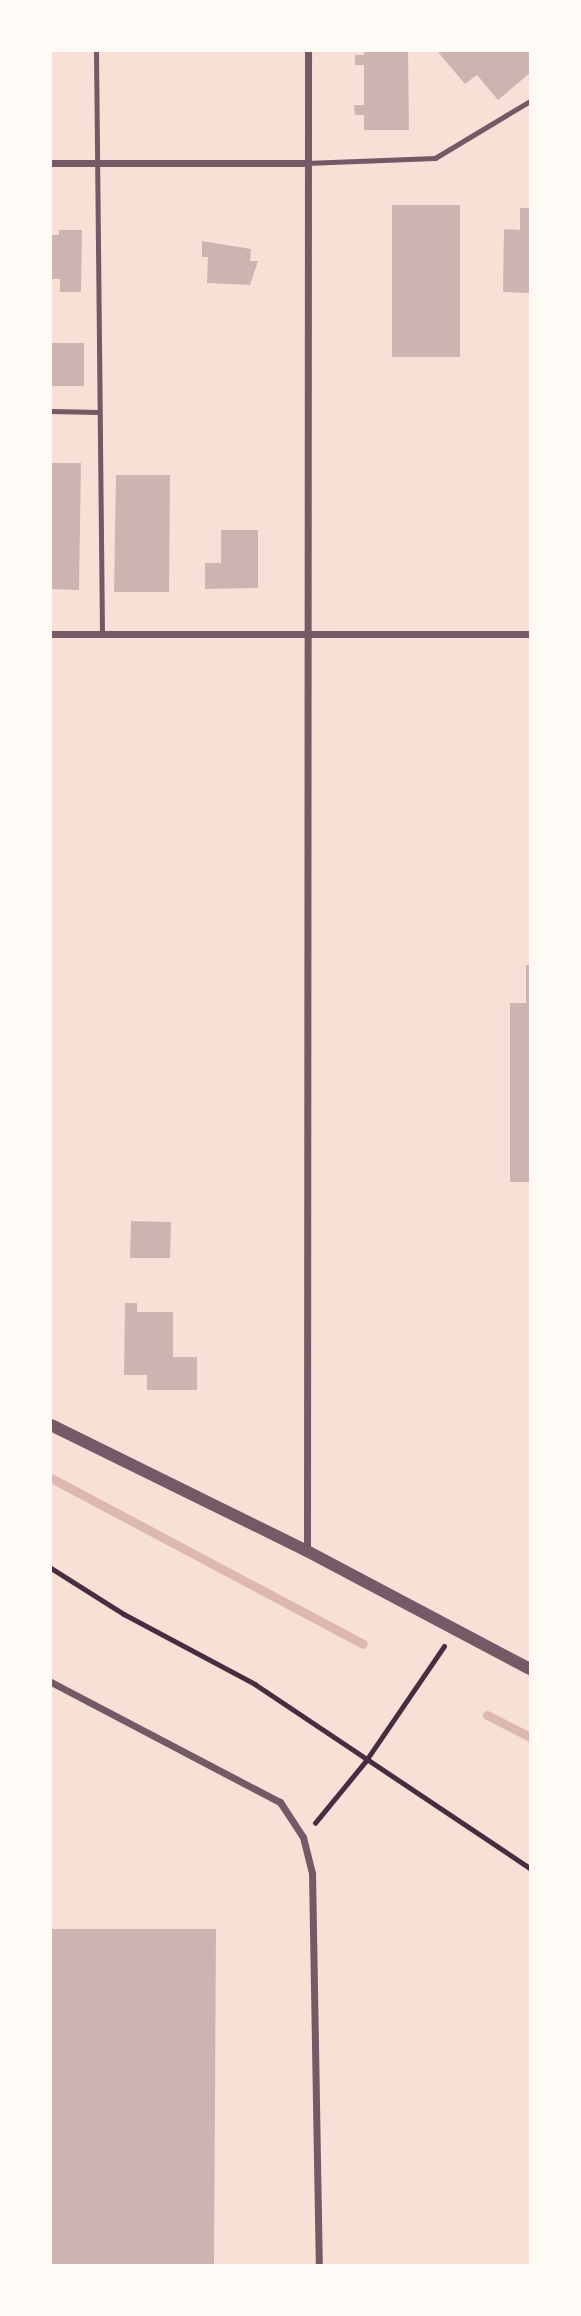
<!DOCTYPE html>
<html>
<head>
<meta charset="utf-8">
<style>
	body { margin:0 }
	#map { position:relative; width:581px; height:2316px; overflow:hidden; background:#f7e1d7; font-family:"Titillium Web",sans-serif }
	div>[style] { position:absolute }
	[style*='--x'] { left:calc(var(--x)*1px); top:calc(var(--y)*1px); width:calc(var(--w)*1px); rotate:calc(var(--a)*1deg) }
	.stream>* { height:9px; margin:-4.5px; padding:0 4.5px; transform-origin:4.5px; border-radius:4.5px; background:#dcb8b0 }
	.building>* { inset:0; background:#ccb4b1 }
	.path>* { height:4.5px; margin:-2.25px; padding:0 2.25px; transform-origin:2.25px; border-radius:2.25px; background:#4a2c40 }
	.service>* { height:5px; margin:-2.5px; padding:0 2.5px; transform-origin:2.5px; border-radius:2.5px; background:#755966 }
	.minor>* { height:7px; margin:-3.5px; padding:0 3.5px; transform-origin:3.5px; border-radius:3.5px; background:#755966 }
	.tertiary>* { height:12px; margin:-6px; padding:0 6px; transform-origin:6px; border-radius:6px; background:#755966 }
	span { translate:-50% -50%; white-space:nowrap; text-align:center; line-height:1.15; -webkit-text-stroke:7px #fffaf5; paint-order:stroke }
	.frame { position:absolute; inset:0; border:52px solid #fffaf5; pointer-events:none }
</style>
</head>
<body>
<div id="map">
	<div class="stream">
		<i style="--x:51;--y:1478;--w:353;--a:28"></i>
		<i style="--x:487;--y:1715;--w:48;--a:27.1"></i>
	</div>
	<div class="building">
		<i style="clip-path:polygon(364px 51px,408px 51px,409px 130px,364px 130px,364px 115px,355px 115px,354px 105px,364px 105px,364px 65px,355px 65px,355px 55px,364px 55px)"></i>
		<i style="clip-path:polygon(437px 51px,530px 51px,530px 73px,498px 100px,477px 75px,465px 84px)"></i>
		<i style="clip-path:polygon(392px 205px,460px 205px,460px 357px,392px 357px)"></i>
		<i style="clip-path:polygon(520px 208px,530px 208px,530px 293px,503px 292px,504px 229px,520px 230px)"></i>
		<i style="clip-path:polygon(59px 230px,82px 230px,81px 292px,60px 292px,60px 279px,51px 279px,52px 235px,59px 235px)"></i>
		<i style="clip-path:polygon(202px 241px,251px 249px,250px 261px,258px 261px,250px 285px,207px 283px,208px 257px,202px 257px)"></i>
		<i style="clip-path:polygon(51px 343px,84px 343px,84px 386px,51px 386px)"></i>
		<i style="clip-path:polygon(51px 463px,81px 463px,79px 590px,51px 589px)"></i>
		<i style="clip-path:polygon(116px 475px,170px 475px,169px 592px,114px 592px)"></i>
		<i style="clip-path:polygon(221px 530px,258px 530px,258px 588px,205px 589px,205px 563px,221px 563px)"></i>
		<i style="clip-path:polygon(526px 965px,530px 965px,530px 1182px,510px 1182px,510px 1003px,526px 1003px)"></i>
		<i style="clip-path:polygon(131px 1221px,171px 1222px,170px 1258px,130px 1258px)"></i>
		<i style="clip-path:polygon(125px 1303px,137px 1303px,137px 1312px,173px 1312px,173px 1357px,197px 1357px,197px 1390px,147px 1390px,147px 1375px,124px 1375px)"></i>
		<i style="clip-path:polygon(51px 1929px,216px 1929px,214px 2265px,51px 2265px)"></i>
	</div>
	<div class="path">
		<i style="--x:51;--y:1568;--w:86;--a:32.2"></i>
		<i style="--x:124;--y:1614;--w:149;--a:28.1"></i>
		<i style="--x:255;--y:1684;--w:331;--a:33.8"></i>
		<i style="--x:315;--y:1823;--w:79;--a:-50.7"></i>
		<i style="--x:365;--y:1762;--w:140;--a:-55.7"></i>
	</div>
	<div class="service">
		<i style="--x:96;--y:51;--w:583;--a:89.41"></i>
		<i style="--x:306;--y:163;--w:129;--a:-2.2"></i>
		<i style="--x:435;--y:158;--w:111;--a:-31"></i>
		<i style="--x:51;--y:411;--w:47;--a:1.2"></i>
	</div>
	<div class="minor">
		<i style="--x:51;--y:163;--w:255;--a:0"></i>
		<i style="--x:51;--y:634;--w:479;--a:0"></i>
		<i style="--x:307;--y:1551;--w:1500;--a:-89.96"></i>
		<i style="--x:51;--y:1682;--w:259;--a:27.7"></i>
		<i style="--x:280;--y:1802;--w:42;--a:56.7"></i>
		<i style="--x:303;--y:1837;--w:37;--a:76"></i>
		<i style="--x:312;--y:1873;--w:392;--a:89"></i>
	</div>
	<div class="tertiary">
		<i style="--x:51;--y:1425;--w:285;--a:26.2"></i>
		<i style="--x:307;--y:1551;--w:252;--a:27.9"></i>
	</div>
	<div class="frame"></div>
</div>
</body>
</html>
